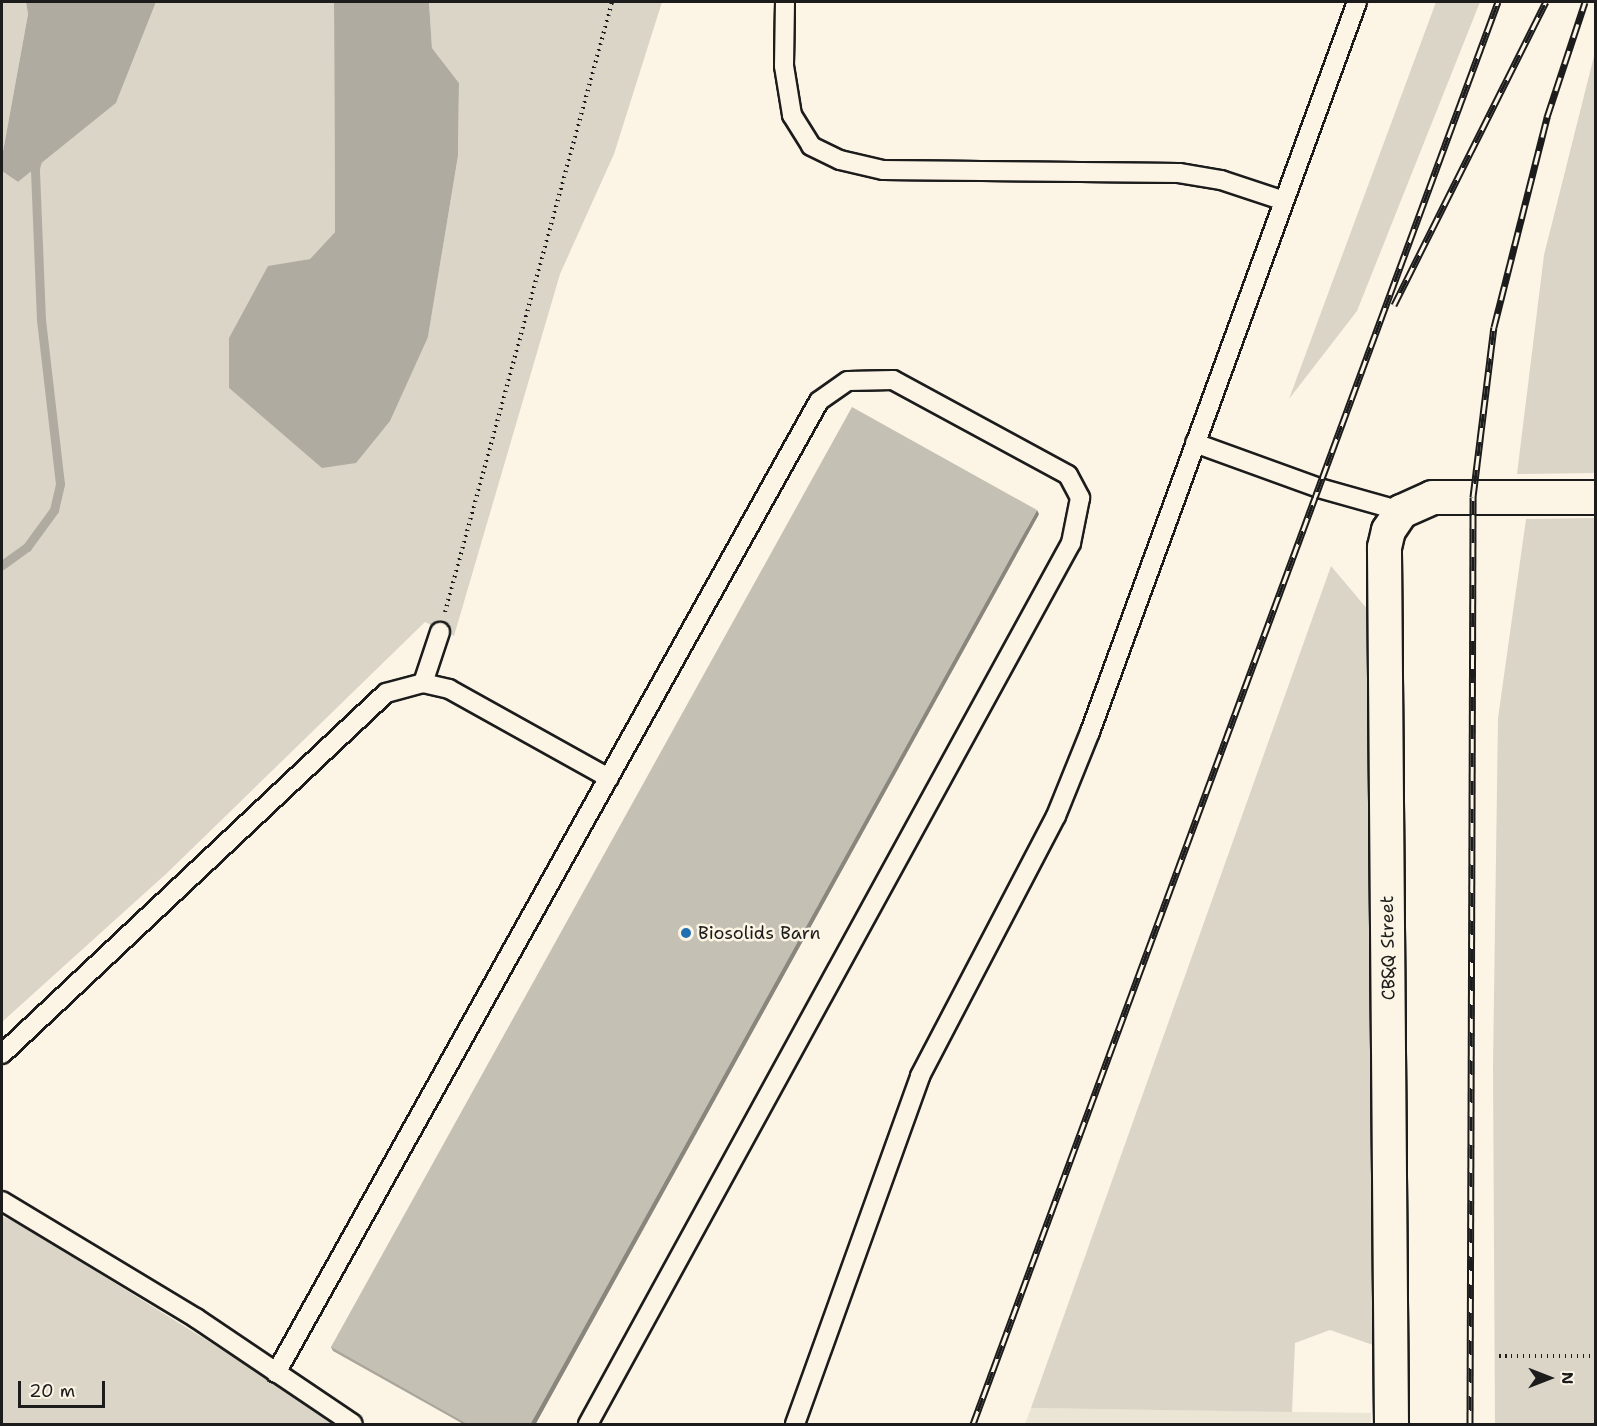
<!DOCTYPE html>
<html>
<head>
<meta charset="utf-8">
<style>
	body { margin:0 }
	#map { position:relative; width:1597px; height:1426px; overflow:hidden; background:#fcf5e5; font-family:"Shantell Sans",sans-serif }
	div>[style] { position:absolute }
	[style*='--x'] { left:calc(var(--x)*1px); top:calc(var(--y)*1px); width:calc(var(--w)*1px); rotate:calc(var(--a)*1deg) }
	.built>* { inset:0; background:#ebe5d6 }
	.green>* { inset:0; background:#dbd5c8 }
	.water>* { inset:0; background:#b0aba1 }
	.stream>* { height:9px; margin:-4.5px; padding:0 4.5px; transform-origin:4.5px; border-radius:4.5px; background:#b0aba1 }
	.path>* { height:4px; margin-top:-2px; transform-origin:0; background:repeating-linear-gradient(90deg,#1c1c1c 0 1.5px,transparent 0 6px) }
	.roads { filter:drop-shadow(2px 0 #1c1c1c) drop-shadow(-2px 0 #1c1c1c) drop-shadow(0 2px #1c1c1c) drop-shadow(0 -2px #1c1c1c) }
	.service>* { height:18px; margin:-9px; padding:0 9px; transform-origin:9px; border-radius:9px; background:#fcf5e5 }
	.minor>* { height:33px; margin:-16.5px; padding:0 16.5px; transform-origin:16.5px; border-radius:16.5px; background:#fcf5e5 }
	.rail>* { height:7px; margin-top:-3.5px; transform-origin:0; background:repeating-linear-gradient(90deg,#fcf5e5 0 14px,#1c1c1c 0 28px); box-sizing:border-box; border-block:2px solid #1c1c1c }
	.wall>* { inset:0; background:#a9a59a }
	.shaded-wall>* { inset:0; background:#89867d }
	.building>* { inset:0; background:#c4c0b3 }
	.dots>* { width:16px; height:16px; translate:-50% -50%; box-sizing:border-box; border:3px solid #fcf5e5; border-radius:50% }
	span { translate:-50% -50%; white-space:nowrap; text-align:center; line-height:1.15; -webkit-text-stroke:5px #fcf5e5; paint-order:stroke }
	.poi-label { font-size:18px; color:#1c1c1c }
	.left { translate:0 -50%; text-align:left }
	.street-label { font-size:18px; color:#1c1c1c }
	.frame { position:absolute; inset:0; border:3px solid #1c1c1c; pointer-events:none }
	.north { position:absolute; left:1519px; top:1348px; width:60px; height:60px; -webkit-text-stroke:4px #fcf5e5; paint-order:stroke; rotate:90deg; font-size:16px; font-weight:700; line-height:24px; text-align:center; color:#1c1c1c }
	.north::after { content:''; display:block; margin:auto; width:21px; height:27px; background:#1c1c1c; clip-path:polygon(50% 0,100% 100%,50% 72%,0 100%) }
	.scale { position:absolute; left:18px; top:1381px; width:87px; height:27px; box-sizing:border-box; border:3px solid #1c1c1c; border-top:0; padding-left:8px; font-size:18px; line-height:21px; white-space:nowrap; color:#1c1c1c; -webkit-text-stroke:4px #fcf5e5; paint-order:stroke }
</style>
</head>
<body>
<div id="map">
	<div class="built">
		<i style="clip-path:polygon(1031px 1408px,1371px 1413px,1371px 1424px,1025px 1424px)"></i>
	</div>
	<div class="green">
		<i style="clip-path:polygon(2px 2px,26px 2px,28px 14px,2px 157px)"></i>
		<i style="clip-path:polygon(156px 2px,334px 2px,335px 232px,310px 259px,268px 267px,229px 388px,322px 467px,428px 337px,458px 156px,459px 83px,432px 48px,429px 2px,662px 2px,614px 154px,560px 274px,454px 636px,425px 622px,167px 873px,2px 1022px,2px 171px,18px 182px,116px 103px)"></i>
		<i style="clip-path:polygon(1436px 2px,1480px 2px,1357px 311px,1289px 399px)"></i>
		<i style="clip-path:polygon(1595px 52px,1595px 473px,1517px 474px,1544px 255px)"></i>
		<i style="clip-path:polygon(1595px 518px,1595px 1424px,1495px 1424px,1493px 1066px,1498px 718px,1526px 519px)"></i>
		<i style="clip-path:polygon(1331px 566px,1369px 611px,1376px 1346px,1330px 1330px,1295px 1343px,1292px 1412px,1031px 1408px)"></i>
		<i style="clip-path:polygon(2px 1216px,21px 1225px,342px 1424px,2px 1424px)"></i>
	</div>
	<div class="water">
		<i style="clip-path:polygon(26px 2px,156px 2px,116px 103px,18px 182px,2px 171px,2px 157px,28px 14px)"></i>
		<i style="clip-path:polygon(334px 2px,429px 2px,432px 48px,459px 83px,458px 156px,428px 337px,390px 421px,356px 463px,322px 468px,229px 388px,229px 338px,268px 266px,310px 259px,335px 232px)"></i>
	</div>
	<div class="stream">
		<i style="--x:2;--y:565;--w:31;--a:-36"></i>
		<i style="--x:27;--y:547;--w:46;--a:-53.9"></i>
		<i style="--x:54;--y:510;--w:27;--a:-77"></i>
		<i style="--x:60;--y:484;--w:165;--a:-96.6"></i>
		<i style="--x:41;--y:320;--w:152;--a:-92.3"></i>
		<i style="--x:35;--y:168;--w:11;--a:-75"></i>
	</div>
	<div class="path">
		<i style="--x:445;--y:612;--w:632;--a:-74.69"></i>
		<i style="--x:1499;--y:1356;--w:97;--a:0"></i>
	</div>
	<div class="roads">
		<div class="service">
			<i style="--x:785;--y:2;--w:64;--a:90.9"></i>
			<i style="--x:784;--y:66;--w:50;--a:80.7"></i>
			<i style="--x:792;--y:115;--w:36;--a:58"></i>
			<i style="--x:811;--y:146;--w:32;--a:26"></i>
			<i style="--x:840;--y:160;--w:44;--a:13.1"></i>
			<i style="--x:883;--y:170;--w:296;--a:0.6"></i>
			<i style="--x:1179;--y:173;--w:43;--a:9.5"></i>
			<i style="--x:1221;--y:180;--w:66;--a:18.4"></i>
			<i style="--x:1195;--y:443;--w:132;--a:19.9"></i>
			<i style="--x:1319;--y:488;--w:85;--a:15.7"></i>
			<i style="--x:423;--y:683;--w:54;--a:-71.6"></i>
			<i style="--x:2;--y:1054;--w:527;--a:-43.23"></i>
			<i style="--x:386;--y:693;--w:38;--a:-15"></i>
			<i style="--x:423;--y:683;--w:27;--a:13"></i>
			<i style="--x:449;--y:689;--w:183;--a:29.1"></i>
			<i style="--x:2;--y:1201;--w:227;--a:31.1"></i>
			<i style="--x:196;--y:1318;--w:189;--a:34"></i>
			<i style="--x:276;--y:1373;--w:1113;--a:-60.81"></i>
			<i style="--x:819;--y:401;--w:35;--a:-35"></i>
			<i style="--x:848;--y:381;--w:45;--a:-1.3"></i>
			<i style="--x:893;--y:380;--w:199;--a:28.5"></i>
			<i style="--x:1068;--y:475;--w:26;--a:62"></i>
			<i style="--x:1080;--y:498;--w:46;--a:101.3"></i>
			<i style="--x:1071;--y:543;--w:1005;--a:118.73"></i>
			<i style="--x:795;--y:1424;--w:370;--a:-70.2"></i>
			<i style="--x:920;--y:1076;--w:293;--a:-62.4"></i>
			<i style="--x:1056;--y:816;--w:91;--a:-68"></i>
			<i style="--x:1090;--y:732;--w:777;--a:-69.91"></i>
		</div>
		<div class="minor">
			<i style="--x:1391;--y:1424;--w:877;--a:-90.46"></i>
			<i style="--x:1384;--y:547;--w:17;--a:-77"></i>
			<i style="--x:1388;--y:530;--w:23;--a:-56"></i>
			<i style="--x:1401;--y:511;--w:34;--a:-24"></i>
			<i style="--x:1432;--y:497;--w:164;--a:0"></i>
		</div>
	</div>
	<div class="rail">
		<i style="--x:1394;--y:305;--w:339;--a:-63.4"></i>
		<i style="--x:973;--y:1424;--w:1516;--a:-69.74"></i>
		<i style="--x:1470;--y:1424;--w:927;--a:-89.81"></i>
		<i style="--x:1473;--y:497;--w:171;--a:-83"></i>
		<i style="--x:1494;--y:327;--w:217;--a:-75.8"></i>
		<i style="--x:1547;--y:117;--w:121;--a:-71.7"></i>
	</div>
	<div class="wall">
		<i style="clip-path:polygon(1039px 514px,535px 1425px,465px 1425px,333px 1351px,331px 1347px)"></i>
	</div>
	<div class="shaded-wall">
		<i style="clip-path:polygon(1037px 510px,1039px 514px,535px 1425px,530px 1425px)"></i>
	</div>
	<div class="building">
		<i style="clip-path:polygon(852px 407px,1037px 510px,530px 1425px,469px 1425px,331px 1347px)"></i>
	</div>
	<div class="dots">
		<i style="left:686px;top:933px;background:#1f6fb2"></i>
	</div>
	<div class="poi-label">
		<span class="left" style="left:698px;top:933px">Biosolids Barn</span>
	</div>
	<div class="street-label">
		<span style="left:1388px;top:948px;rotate:-91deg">CB&amp;Q Street</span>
	</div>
	<div class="frame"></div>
	<div class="north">N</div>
	<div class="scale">20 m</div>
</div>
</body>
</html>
